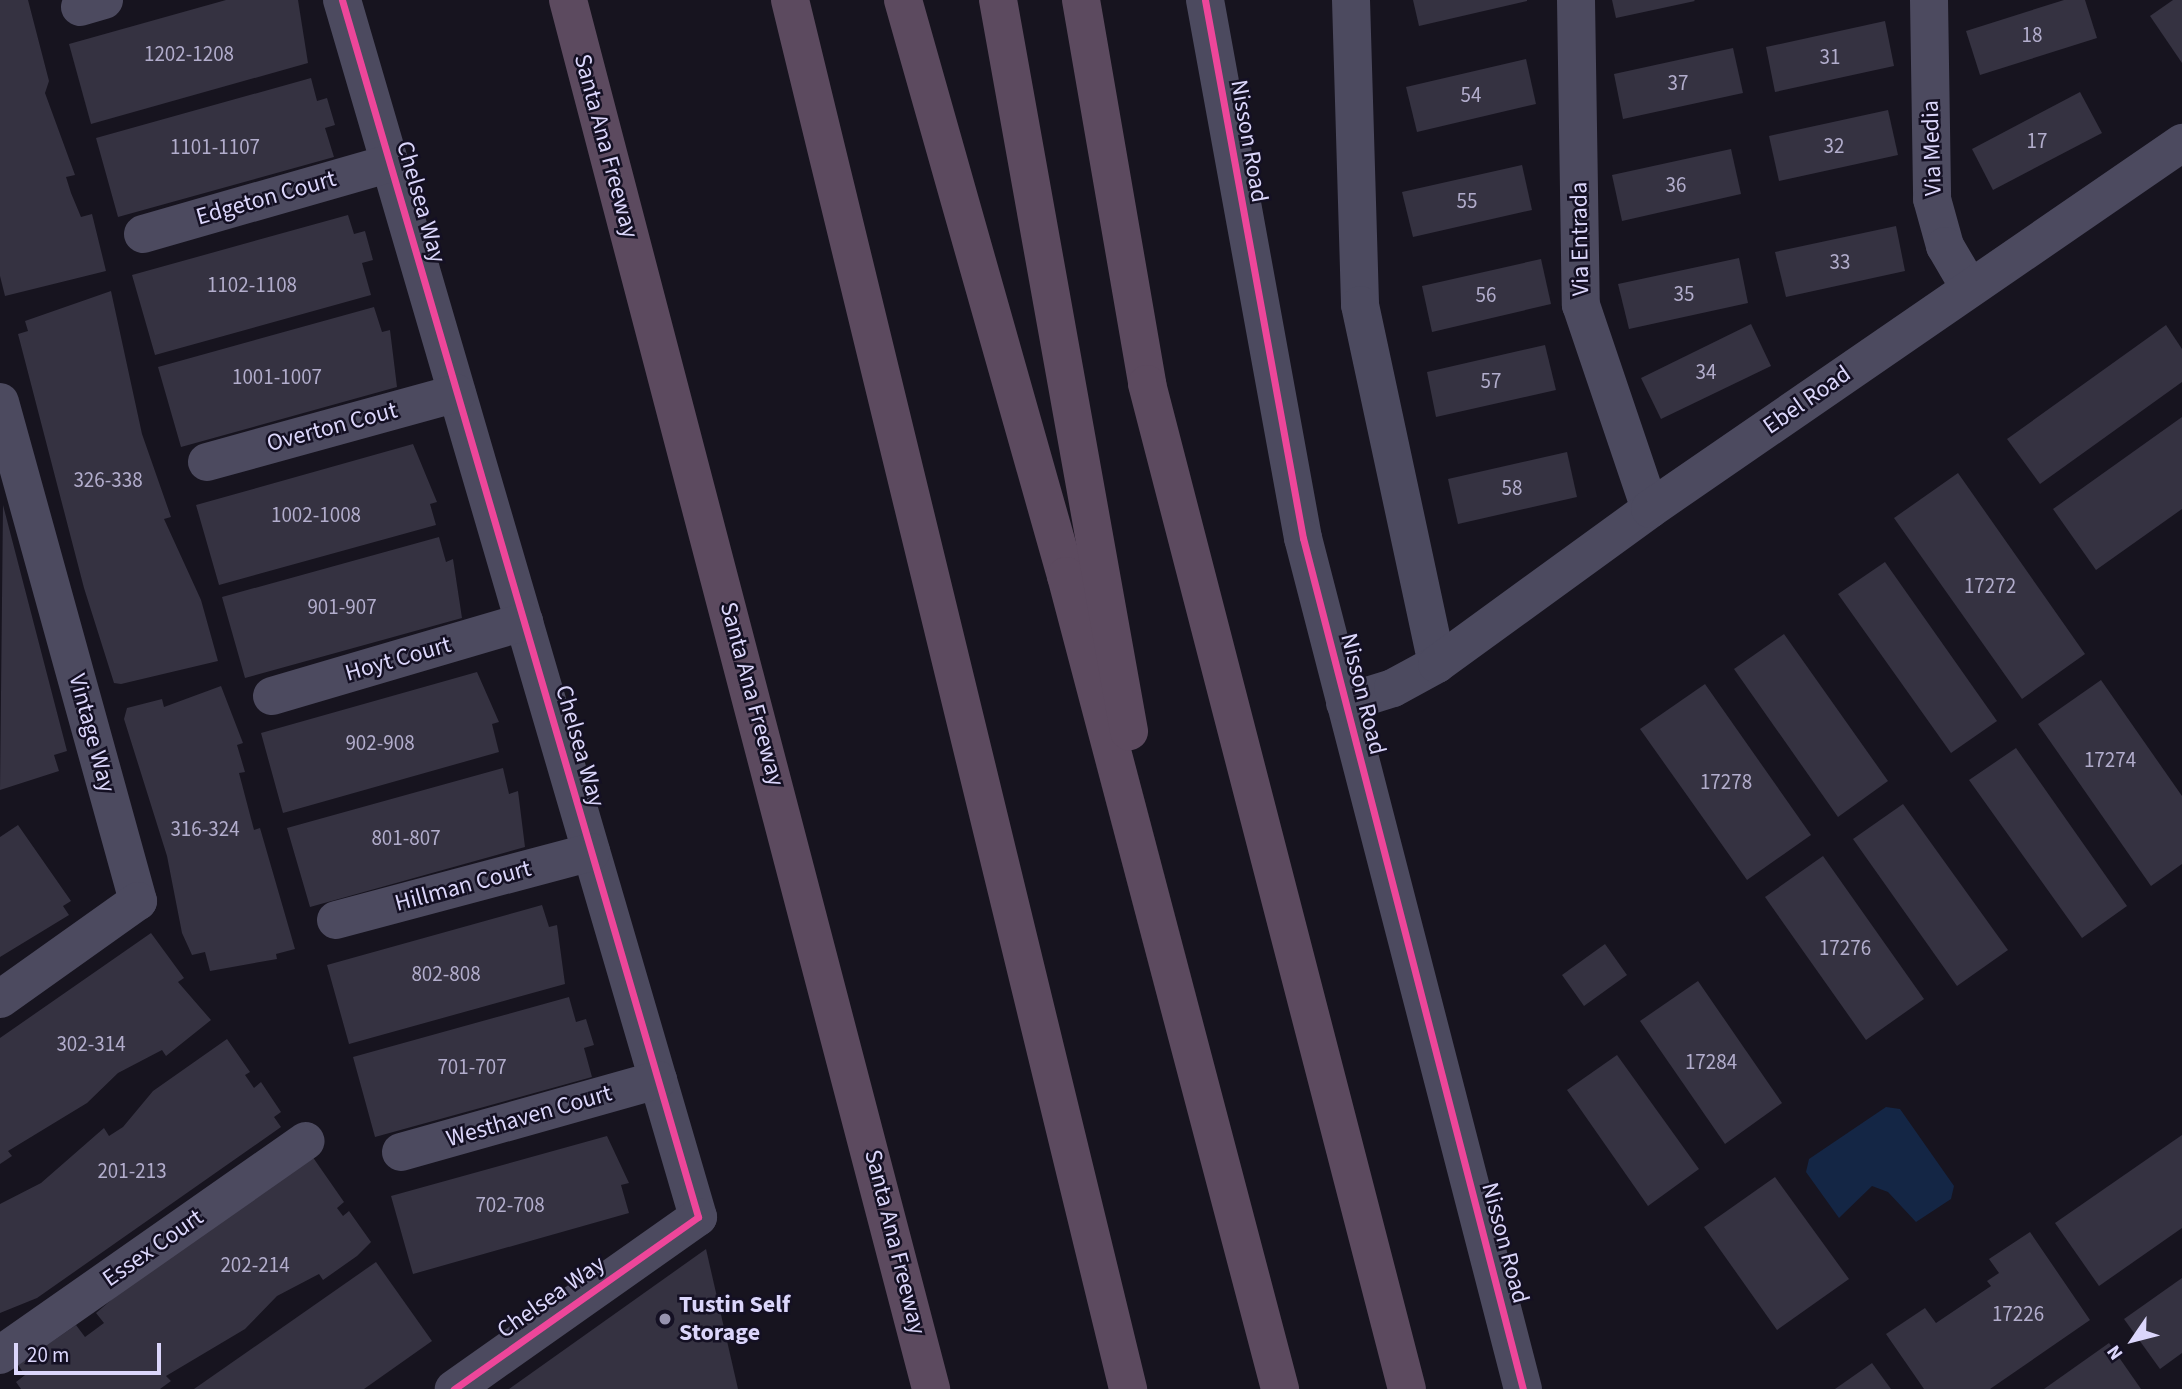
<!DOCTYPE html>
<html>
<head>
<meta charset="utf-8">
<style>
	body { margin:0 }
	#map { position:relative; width:2182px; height:1389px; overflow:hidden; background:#17141f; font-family:"Source Sans 3",sans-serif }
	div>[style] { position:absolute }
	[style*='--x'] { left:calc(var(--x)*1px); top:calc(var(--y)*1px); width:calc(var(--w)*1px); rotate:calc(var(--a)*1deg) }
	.water>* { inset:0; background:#142645 }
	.building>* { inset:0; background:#353241 }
	.street>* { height:38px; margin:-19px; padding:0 19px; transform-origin:19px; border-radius:19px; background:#4c4a5f }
	.highway>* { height:38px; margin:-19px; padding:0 19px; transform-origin:19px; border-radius:19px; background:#5c4a5f }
	.cycleway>* { height:7px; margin:-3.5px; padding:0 3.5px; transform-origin:3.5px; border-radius:3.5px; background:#ed469a }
	.dots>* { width:19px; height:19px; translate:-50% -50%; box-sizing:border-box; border:4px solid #141023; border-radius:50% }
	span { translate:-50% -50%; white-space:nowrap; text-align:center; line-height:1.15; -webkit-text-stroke:5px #141023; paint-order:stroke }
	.number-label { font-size:21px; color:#b2adcc }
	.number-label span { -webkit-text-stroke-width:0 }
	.street-label { font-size:24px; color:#dbd6fb }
	.poi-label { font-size:24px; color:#dbd6fb; font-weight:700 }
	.left { translate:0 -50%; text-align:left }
	.north { position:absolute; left:2098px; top:1305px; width:70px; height:70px; -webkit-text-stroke:5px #141023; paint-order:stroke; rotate:235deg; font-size:19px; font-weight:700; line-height:28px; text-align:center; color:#dbd6fb }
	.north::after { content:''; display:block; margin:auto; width:24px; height:32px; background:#dbd6fb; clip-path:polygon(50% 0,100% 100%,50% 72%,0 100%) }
	.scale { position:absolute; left:14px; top:1343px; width:147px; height:32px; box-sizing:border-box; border:4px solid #dbd6fb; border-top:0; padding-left:9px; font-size:21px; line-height:24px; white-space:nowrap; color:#dbd6fb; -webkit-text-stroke:5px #141023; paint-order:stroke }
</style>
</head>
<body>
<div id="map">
	<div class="water">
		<i style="clip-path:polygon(1886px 1107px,1900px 1109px,1954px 1186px,1951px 1199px,1916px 1222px,1888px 1192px,1872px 1186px,1839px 1218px,1806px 1172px,1809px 1159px)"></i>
	</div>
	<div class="building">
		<i style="clip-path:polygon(0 0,28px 0,49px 81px,45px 93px,75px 175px,66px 177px,71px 193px,81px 217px,92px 214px,106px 271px,5px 296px,0 276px)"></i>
		<i style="clip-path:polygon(226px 0,298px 0,308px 63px,91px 124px,69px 44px)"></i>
		<i style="clip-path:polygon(1413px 0,1527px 0,1527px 1px,1419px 26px)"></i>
		<i style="clip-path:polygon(1612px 0,1694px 0,1695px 1px,1616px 18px)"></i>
		<i style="clip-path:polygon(2064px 0,2085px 0,2097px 38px,1980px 75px,1966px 31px)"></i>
		<i style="clip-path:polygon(2173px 0,2182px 0,2182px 63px,2150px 16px)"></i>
		<i style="clip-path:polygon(1885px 21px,1894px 66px,1775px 92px,1766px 47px)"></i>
		<i style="clip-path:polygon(1733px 48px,1743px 93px,1623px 119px,1614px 74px)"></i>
		<i style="clip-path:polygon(1526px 59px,1536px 104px,1417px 132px,1406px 87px)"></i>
		<i style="clip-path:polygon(311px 78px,317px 101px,327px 98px,335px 125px,325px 128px,334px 157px,118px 217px,96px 138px)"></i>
		<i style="clip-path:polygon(2080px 92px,2102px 133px,1993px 190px,1972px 149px)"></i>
		<i style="clip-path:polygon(1888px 110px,1898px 155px,1779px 181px,1769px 136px)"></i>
		<i style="clip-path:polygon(1731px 149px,1741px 194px,1622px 221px,1612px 175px)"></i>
		<i style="clip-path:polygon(1522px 165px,1532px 210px,1413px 237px,1402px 192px)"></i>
		<i style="clip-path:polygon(348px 215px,354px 234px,365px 231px,373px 260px,362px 263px,371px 295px,155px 355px,132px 275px)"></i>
		<i style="clip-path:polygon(1896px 226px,1905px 271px,1786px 297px,1775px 252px)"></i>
		<i style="clip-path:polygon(1739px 258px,1748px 303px,1629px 329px,1618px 284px)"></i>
		<i style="clip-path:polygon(1541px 259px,1551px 304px,1432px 332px,1422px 286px)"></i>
		<i style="clip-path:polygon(111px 291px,142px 434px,171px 517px,164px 519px,201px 600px,218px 661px,121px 684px,114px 683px,84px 588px,18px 334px,28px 331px,25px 321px)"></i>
		<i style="clip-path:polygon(374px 307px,382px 332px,390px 330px,397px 387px,181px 447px,158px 367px)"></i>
		<i style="clip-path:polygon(1751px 324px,1771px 366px,1661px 419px,1641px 378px)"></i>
		<i style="clip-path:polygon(2166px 325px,2182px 349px,2182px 382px,2040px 484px,2007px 439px)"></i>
		<i style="clip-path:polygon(1545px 345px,1556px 390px,1436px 417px,1427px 372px)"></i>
		<i style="clip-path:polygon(2182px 417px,2182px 509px,2096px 570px,2053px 509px)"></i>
		<i style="clip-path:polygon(413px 444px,437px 502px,430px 504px,436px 525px,219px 585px,196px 505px)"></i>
		<i style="clip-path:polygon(1567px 452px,1577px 497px,1458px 524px,1448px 479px)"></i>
		<i style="clip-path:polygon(1958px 473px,2085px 654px,2022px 699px,1894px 518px)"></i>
		<i style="clip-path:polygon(3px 505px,67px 751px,54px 755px,59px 771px,0 790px)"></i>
		<i style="clip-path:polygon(439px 537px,446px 562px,453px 559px,462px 618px,245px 678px,222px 597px)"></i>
		<i style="clip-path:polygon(1885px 562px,1997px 721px,1951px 753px,1838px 594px)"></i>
		<i style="clip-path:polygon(1784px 634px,1888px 781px,1838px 817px,1734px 669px)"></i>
		<i style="clip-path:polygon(477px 672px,499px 722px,492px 724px,499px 752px,283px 813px,261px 733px)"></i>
		<i style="clip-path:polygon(2101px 680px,2182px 796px,2182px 864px,2151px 886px,2038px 724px)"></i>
		<i style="clip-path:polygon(1705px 684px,1811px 835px,1747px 880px,1640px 729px)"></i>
		<i style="clip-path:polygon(221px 686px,243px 743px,237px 745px,245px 772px,239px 773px,254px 830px,260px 828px,295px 949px,276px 954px,277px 959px,210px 971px,205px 952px,192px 955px,182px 933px,167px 856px,124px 719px,127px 708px,162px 699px,164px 707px)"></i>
		<i style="clip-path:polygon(2016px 748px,2127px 906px,2082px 938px,1969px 780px)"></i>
		<i style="clip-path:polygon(503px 768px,509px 794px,518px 791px,525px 847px,310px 907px,287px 828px)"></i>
		<i style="clip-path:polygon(1903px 804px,2008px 950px,1957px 986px,1853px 839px)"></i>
		<i style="clip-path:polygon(18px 825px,71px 901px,63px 906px,69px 915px,0 957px,0 837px)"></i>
		<i style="clip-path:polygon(1823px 856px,1924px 999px,1866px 1040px,1765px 897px)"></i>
		<i style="clip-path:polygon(542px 905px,549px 927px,557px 925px,565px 984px,349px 1044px,327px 965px)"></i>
		<i style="clip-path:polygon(151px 933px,184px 978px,178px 982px,211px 1020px,166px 1056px,162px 1050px,118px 1073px,87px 1103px,8px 1151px,12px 1156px,0 1164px,0 1038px)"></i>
		<i style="clip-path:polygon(1605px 944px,1627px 975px,1584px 1006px,1562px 975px)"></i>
		<i style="clip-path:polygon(1698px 981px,1782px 1103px,1725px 1144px,1640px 1021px)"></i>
		<i style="clip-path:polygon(569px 997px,576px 1022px,586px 1019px,594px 1045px,584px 1048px,592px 1077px,375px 1137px,353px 1057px)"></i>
		<i style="clip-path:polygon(227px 1039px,250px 1072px,245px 1075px,254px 1088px,261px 1082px,281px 1112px,274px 1117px,281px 1127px,37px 1298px,0 1313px,0 1204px,41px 1183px,104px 1128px,109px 1136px,123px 1127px,153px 1091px)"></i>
		<i style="clip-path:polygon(1617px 1055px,1699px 1169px,1648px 1206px,1567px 1090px)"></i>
		<i style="clip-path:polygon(2182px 1135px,2182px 1228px,2099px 1286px,2055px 1223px)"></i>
		<i style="clip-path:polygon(607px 1136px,629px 1183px,621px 1185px,629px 1213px,413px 1274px,391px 1196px)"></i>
		<i style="clip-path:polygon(312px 1156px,344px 1202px,337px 1208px,343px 1216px,349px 1211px,371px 1242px,357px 1256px,323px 1280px,319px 1274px,277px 1296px,245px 1329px,166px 1376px,171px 1381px,160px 1389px,21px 1389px,16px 1382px,25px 1375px,18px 1365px,76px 1325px,85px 1337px,104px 1323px,96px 1313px,123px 1290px)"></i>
		<i style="clip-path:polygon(1775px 1177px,1849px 1279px,1777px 1330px,1704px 1227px)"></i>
		<i style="clip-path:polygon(2030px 1232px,2090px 1320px,1990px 1389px,1924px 1389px,1886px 1334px,1925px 1308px,1936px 1323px,1991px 1286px,1987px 1281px,1999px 1273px,1989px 1259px)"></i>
		<i style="clip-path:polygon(706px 1249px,738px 1389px,509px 1389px)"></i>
		<i style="clip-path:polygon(376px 1262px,432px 1341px,364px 1389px,194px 1389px)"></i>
		<i style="clip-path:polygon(2182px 1278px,2182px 1353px,2160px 1369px,2124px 1319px)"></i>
		<i style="clip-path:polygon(2109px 1343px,2141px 1389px,2044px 1389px)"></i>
		<i style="clip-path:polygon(1872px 1363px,1891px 1389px,1835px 1389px)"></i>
	</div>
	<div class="street">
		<i style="--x:342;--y:0;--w:1268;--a:73.69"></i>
		<i style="--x:698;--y:1217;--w:299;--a:144.8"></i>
		<i style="--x:1205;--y:0;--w:547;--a:79.68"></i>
		<i style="--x:1303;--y:538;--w:879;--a:75.51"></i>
		<i style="--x:1351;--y:0;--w:305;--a:88.3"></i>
		<i style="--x:1360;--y:305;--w:367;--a:77.9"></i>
		<i style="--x:1576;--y:0;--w:305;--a:89.1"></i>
		<i style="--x:1581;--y:305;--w:215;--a:71.3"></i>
		<i style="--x:1929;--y:0;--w:199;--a:89.1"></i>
		<i style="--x:1932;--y:199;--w:49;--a:74.5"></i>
		<i style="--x:1945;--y:246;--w:48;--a:59.7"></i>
		<i style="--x:80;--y:7;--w:25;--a:-16"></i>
		<i style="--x:143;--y:234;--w:257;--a:-16"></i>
		<i style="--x:0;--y:402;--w:518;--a:74.54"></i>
		<i style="--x:138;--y:901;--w:169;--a:144.6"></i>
		<i style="--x:207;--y:462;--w:259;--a:-15.4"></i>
		<i style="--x:272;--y:696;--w:263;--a:-16.4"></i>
		<i style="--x:1345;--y:703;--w:50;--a:-17.4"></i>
		<i style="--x:1393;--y:688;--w:50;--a:-28.6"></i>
		<i style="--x:1437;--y:664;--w:263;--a:-36"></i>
		<i style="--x:1650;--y:509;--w:646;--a:-34.53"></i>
		<i style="--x:336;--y:920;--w:264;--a:-14.9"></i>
		<i style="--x:401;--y:1152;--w:267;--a:-15.7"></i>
		<i style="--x:0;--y:1355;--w:373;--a:-35"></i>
	</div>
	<div class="highway">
		<i style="--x:568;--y:0;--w:1436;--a:75.35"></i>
		<i style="--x:790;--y:0;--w:1430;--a:76.32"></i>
		<i style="--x:903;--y:0;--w:599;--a:74.2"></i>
		<i style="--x:1066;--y:576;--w:841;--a:75.25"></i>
		<i style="--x:998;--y:0;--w:743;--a:79.84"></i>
		<i style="--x:1081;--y:0;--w:390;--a:80.2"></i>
		<i style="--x:1147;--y:384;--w:1038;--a:75.5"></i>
	</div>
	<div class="cycleway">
		<i style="--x:342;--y:0;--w:1268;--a:73.69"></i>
		<i style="--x:698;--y:1217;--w:299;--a:144.8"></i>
		<i style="--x:1205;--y:0;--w:547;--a:79.68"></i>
		<i style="--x:1303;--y:538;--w:879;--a:75.51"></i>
	</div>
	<div class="dots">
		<i style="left:665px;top:1319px;background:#9692ae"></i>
	</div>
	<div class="number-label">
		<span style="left:2032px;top:35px">18</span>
		<span style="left:189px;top:54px">1202-1208</span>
		<span style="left:1830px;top:57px">31</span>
		<span style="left:1678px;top:83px">37</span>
		<span style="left:1471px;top:95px">54</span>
		<span style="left:2037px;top:141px">17</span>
		<span style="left:1834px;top:146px">32</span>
		<span style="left:215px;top:147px">1101-1107</span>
		<span style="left:1676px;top:185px">36</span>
		<span style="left:1467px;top:201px">55</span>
		<span style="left:1840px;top:262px">33</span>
		<span style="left:252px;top:285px">1102-1108</span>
		<span style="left:1684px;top:294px">35</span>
		<span style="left:1486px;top:295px">56</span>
		<span style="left:1706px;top:372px">34</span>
		<span style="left:277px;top:377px">1001-1007</span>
		<span style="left:1491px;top:381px">57</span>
		<span style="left:108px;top:480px">326-338</span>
		<span style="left:1512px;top:488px">58</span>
		<span style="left:316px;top:515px">1002-1008</span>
		<span style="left:1990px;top:586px">17272</span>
		<span style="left:342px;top:607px">901-907</span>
		<span style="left:380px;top:743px">902-908</span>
		<span style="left:2110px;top:760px">17274</span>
		<span style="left:1726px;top:782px">17278</span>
		<span style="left:205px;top:829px">316-324</span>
		<span style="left:406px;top:838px">801-807</span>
		<span style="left:1845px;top:948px">17276</span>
		<span style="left:446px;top:974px">802-808</span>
		<span style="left:91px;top:1044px">302-314</span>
		<span style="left:1711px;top:1062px">17284</span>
		<span style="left:472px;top:1067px">701-707</span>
		<span style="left:132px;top:1171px">201-213</span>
		<span style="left:510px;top:1205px">702-708</span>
		<span style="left:255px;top:1265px">202-214</span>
		<span style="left:2018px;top:1314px">17226</span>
	</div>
	<div class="street-label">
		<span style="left:1249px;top:141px;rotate:80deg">Nisson Road</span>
		<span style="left:606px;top:146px;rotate:75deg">Santa Ana Freeway</span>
		<span style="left:1932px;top:148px;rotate:-92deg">Via Media</span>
		<span style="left:266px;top:198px;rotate:-16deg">Edgeton Court</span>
		<span style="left:421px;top:202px;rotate:74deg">Chelsea Way</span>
		<span style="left:1580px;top:239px;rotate:-91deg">Via Entrada</span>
		<span style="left:1807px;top:400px;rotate:-35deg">Ebel Road</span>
		<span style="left:332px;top:427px;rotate:-15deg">Overton Cout</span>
		<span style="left:398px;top:659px;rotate:-16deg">Hoyt Court</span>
		<span style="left:752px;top:694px;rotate:75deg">Santa Ana Freeway</span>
		<span style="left:1363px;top:694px;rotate:76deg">Nisson Road</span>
		<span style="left:92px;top:733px;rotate:75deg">Vintage Way</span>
		<span style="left:580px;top:746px;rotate:74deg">Chelsea Way</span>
		<span style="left:463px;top:886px;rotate:-15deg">Hillman Court</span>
		<span style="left:529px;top:1116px;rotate:-16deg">Westhaven Court</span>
		<span style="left:895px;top:1242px;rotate:76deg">Santa Ana Freeway</span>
		<span style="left:1505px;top:1243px;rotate:75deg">Nisson Road</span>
		<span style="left:153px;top:1248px;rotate:-35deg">Essex Court</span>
		<span style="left:551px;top:1297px;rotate:-35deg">Chelsea Way</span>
	</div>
	<div class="poi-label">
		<span class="left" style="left:679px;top:1319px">Tustin Self<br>Storage</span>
	</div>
	<div class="north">N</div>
	<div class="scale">20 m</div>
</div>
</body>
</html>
